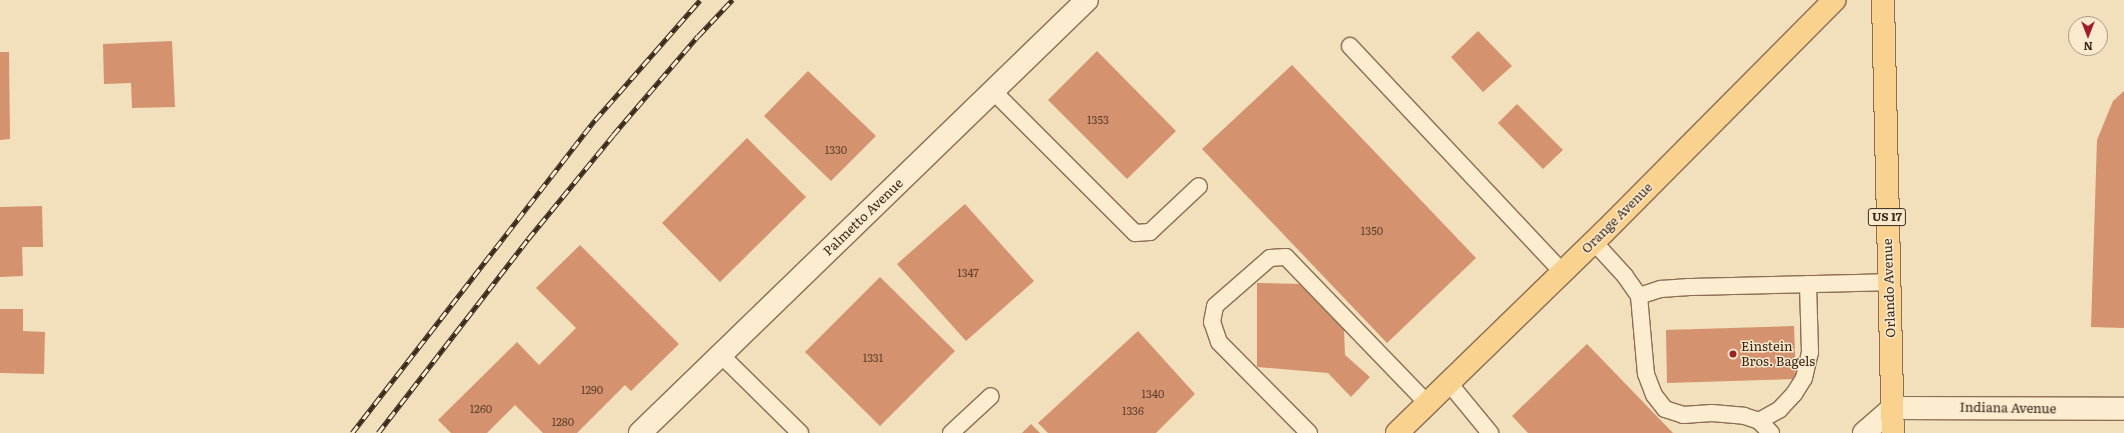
<!DOCTYPE html>
<html>
<head>
<meta charset="utf-8">
<style>
	body { margin:0 }
	#map { position:relative; width:2124px; height:433px; overflow:hidden; background:#f2dfbc; font-family:Literata,serif }
	div>[style] { position:absolute }
	[style*='--x'] { left:calc(var(--x)*1px); top:calc(var(--y)*1px); width:calc(var(--w)*1px); rotate:calc(var(--a)*1deg) }
	.building>* { inset:0; background:#d4926e }
	.roads { filter:drop-shadow(1px 0 #8b6e54) drop-shadow(-1px 0 #8b6e54) drop-shadow(0 1px #8b6e54) drop-shadow(0 -1px #8b6e54) }
	.service>* { height:16px; margin:-8px; padding:0 8px; transform-origin:8px; border-radius:8px; background:#fcecd0 }
	.minor>* { height:22px; margin:-11px; padding:0 11px; transform-origin:11px; border-radius:11px; background:#fcecd0 }
	.primary>* { height:22px; margin:-11px; padding:0 11px; transform-origin:11px; border-radius:11px; background:#fad28f }
	.rail>* { height:4.5px; margin-top:-2.25px; transform-origin:0; background:repeating-linear-gradient(90deg,#f9e9cd 0 9px,#39271a 0 18px); box-sizing:border-box; border-block:1px solid #39271a }
	.dots>* { width:11px; height:11px; translate:-50% -50%; box-sizing:border-box; border:2px solid #f9e9cd; border-radius:50% }
	span { translate:-50% -50%; white-space:nowrap; text-align:center; line-height:1.15; -webkit-text-stroke:3px #f9e9cd; paint-order:stroke }
	.number-label { font-size:11px; color:#60422f }
	.number-label span { -webkit-text-stroke-width:0 }
	.shield-label span { padding:1px 3px; background:#f9e9cd; border:1px solid; border-radius:3px; -webkit-text-stroke-width:0 }
	.shield-label { font-size:12px; color:#39271a; font-weight:700 }
	.street-label { font-size:13px; color:#39271a }
	.poi-label { font-size:13px; color:#39271a }
	.left { translate:0 -50%; text-align:left }
	.north { position:absolute; left:2068px; top:16px; width:40px; height:40px; box-sizing:border-box; background:#f9e9cd; border:1px solid #ac9b85; border-radius:50%; rotate:180deg; font-size:11px; font-weight:700; line-height:16px; text-align:center; color:#39271a }
	.north::after { content:''; display:block; margin:auto; width:14px; height:18px; background:#a01e27; clip-path:polygon(50% 0,100% 100%,50% 72%,0 100%) }
</style>
</head>
<body>
<div id="map">
	<div class="building">
		<i style="clip-path:polygon(1478px 31px,1512px 66px,1483px 92px,1451px 57px)"></i>
		<i style="clip-path:polygon(172px 41px,175px 107px,132px 108px,131px 83px,104px 84px,103px 44px)"></i>
		<i style="clip-path:polygon(1097px 51px,1176px 131px,1127px 179px,1048px 100px)"></i>
		<i style="clip-path:polygon(0 52px,9px 52px,10px 139px,0 140px)"></i>
		<i style="clip-path:polygon(1292px 65px,1476px 258px,1387px 343px,1202px 149px)"></i>
		<i style="clip-path:polygon(808px 71px,876px 136px,831px 181px,764px 116px)"></i>
		<i style="clip-path:polygon(2124px 91px,2124px 328px,2091px 327px,2097px 140px,2113px 101px)"></i>
		<i style="clip-path:polygon(1517px 104px,1563px 150px,1543px 169px,1498px 123px)"></i>
		<i style="clip-path:polygon(747px 138px,806px 197px,720px 282px,662px 223px)"></i>
		<i style="clip-path:polygon(965px 204px,1034px 281px,966px 341px,897px 264px)"></i>
		<i style="clip-path:polygon(42px 206px,43px 247px,22px 247px,23px 276px,0 277px,0 207px)"></i>
		<i style="clip-path:polygon(580px 245px,679px 344px,631px 391px,625px 385px,577px 433px,543px 433px,515px 405px,487px 433px,451px 433px,438px 420px,517px 342px,539px 365px,576px 328px,536px 288px)"></i>
		<i style="clip-path:polygon(880px 277px,955px 351px,880px 426px,805px 352px)"></i>
		<i style="clip-path:polygon(1257px 283px,1302px 284px,1344px 330px,1345px 355px,1370px 377px,1351px 397px,1328px 373px,1257px 367px)"></i>
		<i style="clip-path:polygon(0 309px,23px 309px,23px 331px,45px 332px,44px 374px,0 373px)"></i>
		<i style="clip-path:polygon(1794px 326px,1796px 379px,1667px 383px,1666px 330px)"></i>
		<i style="clip-path:polygon(1138px 331px,1195px 394px,1156px 433px,1048px 433px,1038px 423px)"></i>
		<i style="clip-path:polygon(1587px 344px,1673px 433px,1528px 433px,1512px 416px)"></i>
		<i style="clip-path:polygon(1031px 424px,1040px 433px,1022px 433px)"></i>
	</div>
	<div class="roads">
		<div class="service">
			<i style="--x:1350;--y:46;--w:310;--a:46.8"></i>
			<i style="--x:993;--y:91;--w:201;--a:45"></i>
			<i style="--x:1135;--y:233;--w:15;--a:-4"></i>
			<i style="--x:1150;--y:232;--w:67;--a:-43.2"></i>
			<i style="--x:1594;--y:242;--w:46;--a:47.6"></i>
			<i style="--x:1625;--y:276;--w:24;--a:55"></i>
			<i style="--x:1639;--y:296;--w:78;--a:84.9"></i>
			<i style="--x:1646;--y:374;--w:22;--a:69"></i>
			<i style="--x:1654;--y:395;--w:18;--a:52"></i>
			<i style="--x:1665;--y:409;--w:19;--a:18"></i>
			<i style="--x:1683;--y:415;--w:29;--a:-4"></i>
			<i style="--x:1712;--y:413;--w:32;--a:5"></i>
			<i style="--x:1744;--y:416;--w:16;--a:18"></i>
			<i style="--x:1759;--y:421;--w:17;--a:45"></i>
			<i style="--x:1639;--y:296;--w:23;--a:-18"></i>
			<i style="--x:1661;--y:289;--w:28;--a:-4"></i>
			<i style="--x:1689;--y:287;--w:200;--a:-1.4"></i>
			<i style="--x:721;--y:355;--w:111;--a:44.6"></i>
			<i style="--x:1449;--y:383;--w:65;--a:50.6"></i>
			<i style="--x:1759;--y:421;--w:23;--a:-29"></i>
			<i style="--x:1779;--y:410;--w:22;--a:-47"></i>
			<i style="--x:1794;--y:394;--w:19;--a:-58"></i>
			<i style="--x:1804;--y:378;--w:27;--a:-77"></i>
			<i style="--x:1810;--y:352;--w:68;--a:-91.7"></i>
			<i style="--x:951;--y:433;--w:54;--a:-42.8"></i>
			<i style="--x:1309;--y:433;--w:128;--a:-134.7"></i>
			<i style="--x:1219;--y:342;--w:21;--a:-109"></i>
			<i style="--x:1212;--y:322;--w:16;--a:-79"></i>
			<i style="--x:1215;--y:306;--w:73;--a:-41.1"></i>
			<i style="--x:1270;--y:258;--w:16;--a:-4"></i>
			<i style="--x:1286;--y:257;--w:203;--a:46"></i>
		</div>
		<div class="minor">
			<i style="--x:640;--y:433;--w:622;--a:-44.09"></i>
			<i style="--x:1864;--y:433;--w:38;--a:-41"></i>
			<i style="--x:1893;--y:408;--w:231;--a:0.2"></i>
		</div>
		<div class="primary">
			<i style="--x:1883;--y:0;--w:433;--a:88.7"></i>
			<i style="--x:1397;--y:433;--w:289;--a:-44.2"></i>
			<i style="--x:1604;--y:232;--w:327;--a:-45.2"></i>
		</div>
	</div>
	<div class="rail">
		<i style="--x:352;--y:433;--w:396;--a:-52.2"></i>
		<i style="--x:595;--y:120;--w:159;--a:-48.8"></i>
		<i style="--x:378;--y:433;--w:245;--a:-52.3"></i>
		<i style="--x:528;--y:239;--w:134;--a:-50.7"></i>
		<i style="--x:613;--y:135;--w:130;--a:-49.4"></i>
		<i style="--x:698;--y:36;--w:50;--a:-46.6"></i>
	</div>
	<div class="dots">
		<i style="left:1733px;top:354px;background:#a01e27"></i>
	</div>
	<div class="number-label">
		<span style="left:1098px;top:119px">1353</span>
		<span style="left:836px;top:149px">1330</span>
		<span style="left:1372px;top:230px">1350</span>
		<span style="left:968px;top:272px">1347</span>
		<span style="left:873px;top:357px">1331</span>
		<span style="left:592px;top:389px">1290</span>
		<span style="left:1153px;top:393px">1340</span>
		<span style="left:481px;top:408px">1260</span>
		<span style="left:1133px;top:410px">1336</span>
		<span style="left:563px;top:421px">1280</span>
	</div>
	<div class="shield-label">
		<span style="left:1887px;top:217px">US 17</span>
	</div>
	<div class="street-label">
		<span style="left:863px;top:217px;rotate:-44deg">Palmetto Avenue</span>
		<span style="left:1617px;top:218px;rotate:-45deg">Orange Avenue</span>
		<span style="left:1889px;top:288px;rotate:-92deg">Orlando Avenue</span>
		<span style="left:2008px;top:408px;rotate:1deg">Indiana Avenue</span>
	</div>
	<div class="poi-label">
		<span class="left" style="left:1741px;top:354px">Einstein<br>Bros. Bagels</span>
	</div>
	<div class="north">N</div>
</div>
</body>
</html>
